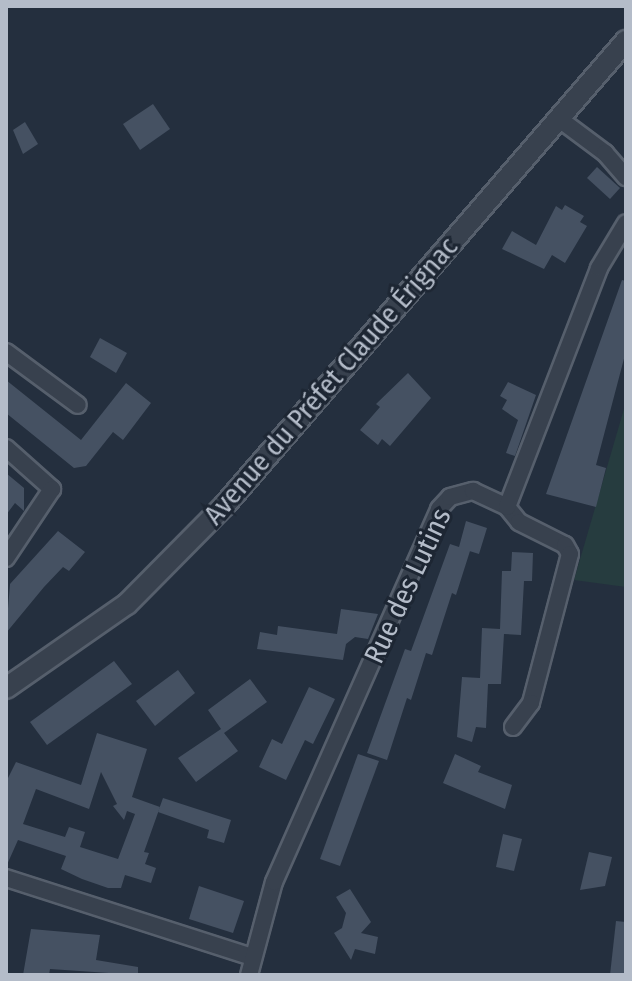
<!DOCTYPE html>
<html>
<head>
<meta charset="utf-8">
<style>
	body { margin:0 }
	#map { position:relative; width:632px; height:981px; overflow:hidden; background:#242f3e; font-family:"Fira Sans Condensed",sans-serif }
	div>[style] { position:absolute }
	[style*='--x'] { left:calc(var(--x)*1px); top:calc(var(--y)*1px); width:calc(var(--w)*1px); rotate:calc(var(--a)*1deg) }
	.green>* { inset:0; background:#263c3f }
	.building>* { inset:0; background:#455162 }
	.roads { filter:drop-shadow(2px 0 #565f6c) drop-shadow(-2px 0 #565f6c) drop-shadow(0 2px #565f6c) drop-shadow(0 -2px #565f6c) }
	.minor>* { height:16px; margin:-8px; padding:0 8px; transform-origin:8px; border-radius:8px; background:#38414e }
	.tertiary>* { height:20px; margin:-10px; padding:0 10px; transform-origin:10px; border-radius:10px; background:#38414e }
	span { translate:-50% -50%; white-space:nowrap; text-align:center; line-height:1.15; -webkit-text-stroke:6px #1d2633; paint-order:stroke }
	.street-label { font-size:28px; color:#b4bcc9 }
	.frame { position:absolute; inset:0; border:8px solid #b4bcc9; pointer-events:none }
</style>
</head>
<body>
<div id="map">
	<div class="green">
		<i style="clip-path:polygon(626px 402px,626px 587px,574px 580px)"></i>
	</div>
	<div class="building">
		<i style="clip-path:polygon(153px 104px,170px 129px,140px 150px,123px 124px)"></i>
		<i style="clip-path:polygon(25px 122px,38px 144px,23px 154px,13px 130px)"></i>
		<i style="clip-path:polygon(597px 167px,620px 188px,610px 199px,587px 178px)"></i>
		<i style="clip-path:polygon(565px 205px,584px 216px,580px 222px,587px 226px,565px 263px,552px 255px,544px 269px,502px 249px,512px 231px,536px 245px,556px 206px,562px 210px)"></i>
		<i style="clip-path:polygon(622px 280px,626px 281px,626px 351px,596px 465px,606px 468px,596px 507px,546px 494px)"></i>
		<i style="clip-path:polygon(100px 338px,127px 353px,116px 373px,90px 357px)"></i>
		<i style="clip-path:polygon(408px 373px,431px 398px,390px 446px,382px 439px,378px 445px,360px 430px,380px 407px,376px 404px)"></i>
		<i style="clip-path:polygon(6px 380px,81px 440px,126px 383px,151px 403px,123px 440px,113px 432px,86px 466px,74px 468px,6px 413px)"></i>
		<i style="clip-path:polygon(508px 382px,536px 395px,515px 456px,506px 453px,518px 420px,502px 409px,507px 400px,500px 396px)"></i>
		<i style="clip-path:polygon(6px 473px,24px 488px,24px 511px,15px 503px,6px 515px)"></i>
		<i style="clip-path:polygon(466px 521px,487px 528px,479px 554px,463px 549px,470px 551px,456px 595px,452px 593px,432px 655px,426px 653px,411px 700px,407px 698px,387px 760px,367px 753px,405px 649px,411px 651px,450px 544px,459px 547px)"></i>
		<i style="clip-path:polygon(58px 531px,85px 552px,69px 571px,63px 567px,44px 587px,6px 633px,10px 584px)"></i>
		<i style="clip-path:polygon(512px 552px,533px 553px,532px 581px,524px 581px,521px 635px,504px 634px,501px 684px,488px 684px,486px 728px,476px 727px,472px 742px,457px 737px,462px 677px,480px 678px,482px 628px,500px 629px,502px 571px,511px 571px)"></i>
		<i style="clip-path:polygon(341px 609px,378px 614px,368px 639px,355px 637px,346px 644px,343px 660px,257px 649px,260px 632px,277px 635px,278px 626px,337px 634px)"></i>
		<i style="clip-path:polygon(114px 661px,132px 684px,47px 745px,30px 722px)"></i>
		<i style="clip-path:polygon(178px 670px,195px 693px,155px 726px,136px 701px)"></i>
		<i style="clip-path:polygon(250px 679px,267px 702px,224px 733px,238px 751px,196px 782px,178px 758px,221px 729px,208px 710px)"></i>
		<i style="clip-path:polygon(309px 687px,335px 699px,313px 744px,305px 740px,286px 780px,259px 767px,272px 739px,282px 744px)"></i>
		<i style="clip-path:polygon(evenodd,97px 733px,147px 749px,132px 797px,160px 807px,144px 852px,149px 853px,145px 864px,156px 868px,151px 883px,125px 875px,121px 888px,108px 888px,82px 879px,61px 869px,66px 856px,18px 840px,6px 867px,6px 782px,16px 762px,81px 785px,97px 733px,101px 772px,117px 804px,113px 806px,124px 820px,127px 811px,135px 814px,118px 859px,80px 847px,85px 832px,69px 827px,65px 837px,23px 824px,36px 789px,89px 809px,101px 772px)"></i>
		<i style="clip-path:polygon(358px 754px,379px 761px,340px 866px,320px 859px)"></i>
		<i style="clip-path:polygon(455px 754px,481px 766px,478px 772px,512px 785px,505px 809px,443px 783px)"></i>
		<i style="clip-path:polygon(163px 798px,231px 820px,224px 843px,207px 838px,209px 830px,158px 812px)"></i>
		<i style="clip-path:polygon(503px 834px,522px 839px,514px 871px,496px 867px)"></i>
		<i style="clip-path:polygon(589px 852px,612px 857px,605px 886px,580px 890px)"></i>
		<i style="clip-path:polygon(199px 886px,244px 901px,233px 933px,189px 919px)"></i>
		<i style="clip-path:polygon(350px 889px,371px 922px,361px 933px,378px 937px,375px 954px,355px 949px,351px 960px,334px 933px,342px 928px,346px 913px,336px 897px)"></i>
		<i style="clip-path:polygon(616px 921px,626px 922px,626px 975px,610px 975px)"></i>
		<i style="clip-path:polygon(31px 929px,100px 935px,96px 960px,138px 967px,138px 975px,50px 969px,49px 975px,23px 975px)"></i>
	</div>
	<div class="roads">
		<div class="minor">
			<i style="--x:558;--y:118;--w:59;--a:36.7"></i>
			<i style="--x:605;--y:153;--w:32;--a:49"></i>
			<i style="--x:6;--y:352;--w:89;--a:36.4"></i>
			<i style="--x:6;--y:448;--w:62;--a:41.7"></i>
			<i style="--x:52;--y:489;--w:83;--a:123.7"></i>
			<i style="--x:507;--y:507;--w:19;--a:51"></i>
			<i style="--x:519;--y:522;--w:51;--a:26.6"></i>
			<i style="--x:565;--y:545;--w:10;--a:61"></i>
			<i style="--x:570;--y:554;--w:154;--a:104.7"></i>
			<i style="--x:531;--y:703;--w:30;--a:127"></i>
			<i style="--x:6;--y:878;--w:258;--a:17.8"></i>
			<i style="--x:249;--y:975;--w:96;--a:-75"></i>
			<i style="--x:274;--y:882;--w:408;--a:-66.1"></i>
			<i style="--x:439;--y:509;--w:16;--a:-47"></i>
			<i style="--x:450;--y:497;--w:24;--a:-15"></i>
			<i style="--x:473;--y:491;--w:38;--a:25"></i>
			<i style="--x:507;--y:507;--w:256;--a:-68.9"></i>
			<i style="--x:599;--y:268;--w:52;--a:-59"></i>
		</div>
		<div class="tertiary">
			<i style="--x:6;--y:688;--w:147;--a:-34.8"></i>
			<i style="--x:127;--y:604;--w:138;--a:-45.3"></i>
			<i style="--x:224;--y:506;--w:615;--a:-49.16"></i>
		</div>
	</div>
	<div class="street-label">
		<span style="left:331px;top:381px;rotate:-49deg">Avenue du Préfet Claude Érignac</span>
		<span style="left:408px;top:586px;rotate:-65deg">Rue des Lutins</span>
	</div>
	<div class="frame"></div>
</div>
</body>
</html>
